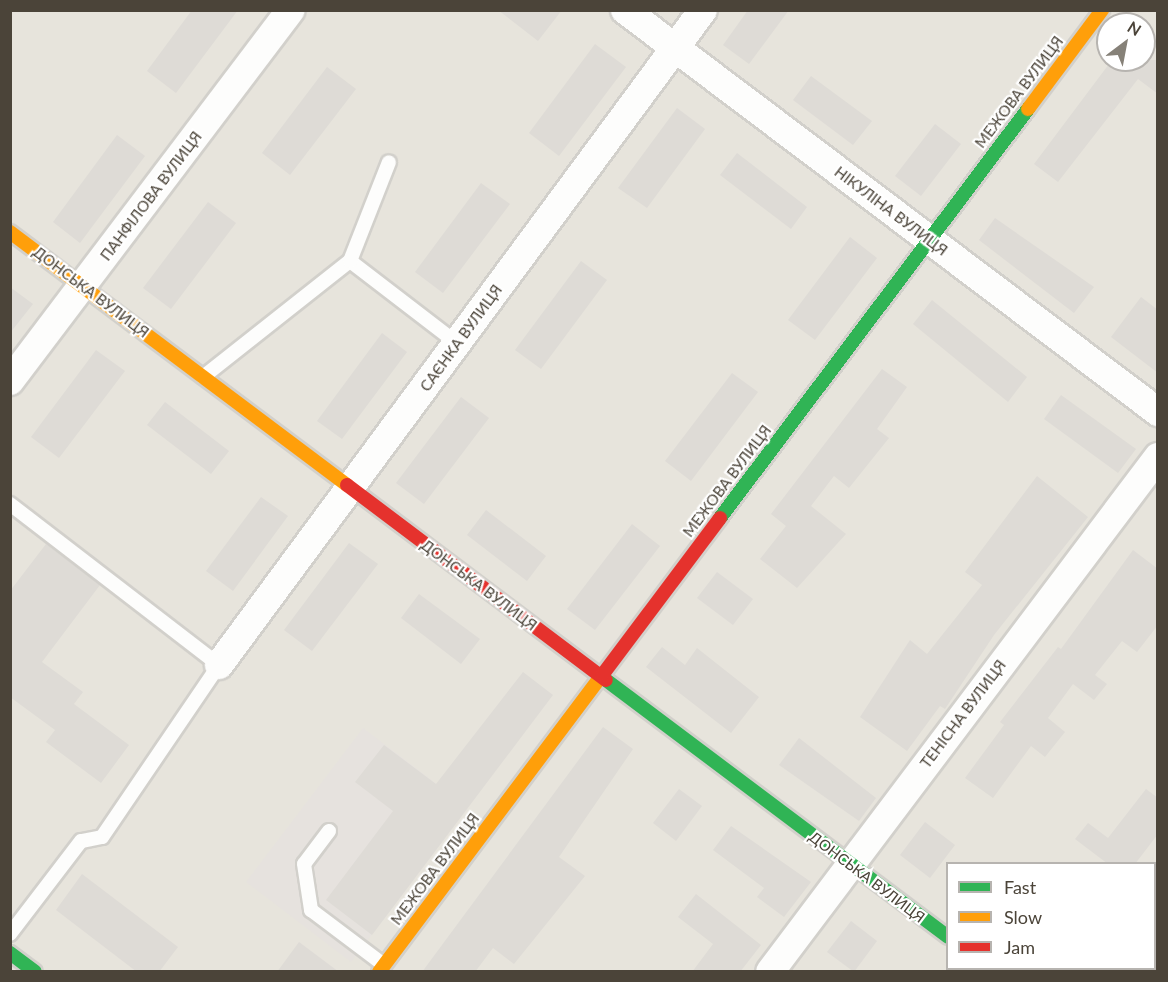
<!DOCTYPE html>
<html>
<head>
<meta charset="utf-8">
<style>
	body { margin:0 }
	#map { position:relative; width:1168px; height:982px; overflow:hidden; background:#f4f2ee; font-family:Lato,sans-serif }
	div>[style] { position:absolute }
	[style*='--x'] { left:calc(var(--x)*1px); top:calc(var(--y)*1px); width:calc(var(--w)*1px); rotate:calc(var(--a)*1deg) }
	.residential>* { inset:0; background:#e7e4dc }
	.industrial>* { inset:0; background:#e6e2de }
	.building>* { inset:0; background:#dedbd6 }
	.roads { filter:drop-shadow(2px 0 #d2d0cb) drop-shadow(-2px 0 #d2d0cb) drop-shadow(0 2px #d2d0cb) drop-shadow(0 -2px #d2d0cb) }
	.lane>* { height:14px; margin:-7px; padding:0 7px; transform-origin:7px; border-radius:7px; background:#fdfdfc }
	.street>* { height:28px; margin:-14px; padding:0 14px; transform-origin:14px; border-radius:14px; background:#fdfdfc }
	.fast>* { height:14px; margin:-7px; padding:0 7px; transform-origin:7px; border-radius:7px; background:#30b455 }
	.slow>* { height:14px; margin:-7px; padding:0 7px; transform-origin:7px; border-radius:7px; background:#ff9f0a }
	.jam>* { height:14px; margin:-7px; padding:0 7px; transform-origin:7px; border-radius:7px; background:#e5322d }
	span { translate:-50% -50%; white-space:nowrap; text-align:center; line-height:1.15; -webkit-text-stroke:4.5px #fff; paint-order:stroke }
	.street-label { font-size:15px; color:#4b4439 }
	.frame { position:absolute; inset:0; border:12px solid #4b4439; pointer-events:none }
	.legend { position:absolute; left:946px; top:862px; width:210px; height:108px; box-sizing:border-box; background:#fff; border:2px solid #b7b4b0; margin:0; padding:8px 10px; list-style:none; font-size:18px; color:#4b4439 }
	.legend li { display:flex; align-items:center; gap:12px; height:30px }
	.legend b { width:30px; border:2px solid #b7b4b0 }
	.north { position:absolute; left:1096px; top:12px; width:60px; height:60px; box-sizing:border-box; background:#fff; border:2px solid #b7b4b0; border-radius:50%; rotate:32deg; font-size:16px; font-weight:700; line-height:24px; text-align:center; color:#4b4439 }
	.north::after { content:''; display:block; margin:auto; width:21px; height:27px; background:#868178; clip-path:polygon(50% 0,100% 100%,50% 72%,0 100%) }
</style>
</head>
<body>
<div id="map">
	<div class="residential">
		<i style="clip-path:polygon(evenodd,11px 11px,1157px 11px,1157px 971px,11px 971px,11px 11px,1108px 24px,1144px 24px,1144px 60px,1108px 60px,1108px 24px,11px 11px,948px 864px,1154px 864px,1154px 968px,948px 968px,948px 864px)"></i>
	</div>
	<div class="industrial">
		<i style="clip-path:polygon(363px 728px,468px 808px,351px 962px,246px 882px)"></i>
	</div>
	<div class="building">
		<i style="clip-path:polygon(192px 10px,238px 10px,176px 93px,147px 71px)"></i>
		<i style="clip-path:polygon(498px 10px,562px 10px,538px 41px)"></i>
		<i style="clip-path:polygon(748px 10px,789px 10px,749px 64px,723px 45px)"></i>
		<i style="clip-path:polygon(595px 44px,626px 67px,559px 156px,529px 133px)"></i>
		<i style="clip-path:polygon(1112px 60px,1158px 60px,1158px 94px,1138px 79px,1058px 182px,1034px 164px)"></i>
		<i style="clip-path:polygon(327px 67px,356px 89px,290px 175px,262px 153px)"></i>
		<i style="clip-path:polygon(811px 76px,872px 121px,853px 145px,793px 100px)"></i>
		<i style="clip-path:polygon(677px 108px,705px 129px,647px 208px,618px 188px)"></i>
		<i style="clip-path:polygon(935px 124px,961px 144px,921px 196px,895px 176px)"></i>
		<i style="clip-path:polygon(117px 135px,145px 156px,80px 243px,53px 222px)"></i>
		<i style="clip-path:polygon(737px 153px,807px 207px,791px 229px,720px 175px)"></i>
		<i style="clip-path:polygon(481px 183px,510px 204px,443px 293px,415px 272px)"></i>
		<i style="clip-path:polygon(208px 202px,236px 223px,171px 309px,143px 288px)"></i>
		<i style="clip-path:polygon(995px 218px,1094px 287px,1074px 313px,979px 240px)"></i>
		<i style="clip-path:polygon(850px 237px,877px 258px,815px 340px,788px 320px)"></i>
		<i style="clip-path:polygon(581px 261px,607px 280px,541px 369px,515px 350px)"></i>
		<i style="clip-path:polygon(10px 287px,33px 304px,10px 333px)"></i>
		<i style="clip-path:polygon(1141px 297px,1158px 310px,1158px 373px,1111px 337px)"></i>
		<i style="clip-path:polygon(932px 300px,1027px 377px,1008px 402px,913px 324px)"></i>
		<i style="clip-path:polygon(382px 333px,407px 352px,342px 439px,317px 421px)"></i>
		<i style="clip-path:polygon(96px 350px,125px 371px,59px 458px,31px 437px)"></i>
		<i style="clip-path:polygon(882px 369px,907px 387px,877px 429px,889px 438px,849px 488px,834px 476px,811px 506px,846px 534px,797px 588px,760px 559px,786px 526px,771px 514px)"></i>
		<i style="clip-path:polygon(732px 373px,758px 392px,691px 481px,665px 461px)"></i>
		<i style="clip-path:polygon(1061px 395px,1136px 449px,1118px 473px,1044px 419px)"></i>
		<i style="clip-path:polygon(461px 397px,489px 418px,424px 504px,396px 483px)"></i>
		<i style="clip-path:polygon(165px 402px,229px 451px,211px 474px,147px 425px)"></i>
		<i style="clip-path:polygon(1037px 476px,1088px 517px,994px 635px,945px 709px,940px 706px,907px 751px,860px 717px,910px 640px,927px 654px,982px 585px,965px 572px)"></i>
		<i style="clip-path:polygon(261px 497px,288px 516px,233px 591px,206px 571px)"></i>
		<i style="clip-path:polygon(486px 510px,546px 556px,527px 581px,467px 535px)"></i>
		<i style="clip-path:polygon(632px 524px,660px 546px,595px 630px,567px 609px)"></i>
		<i style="clip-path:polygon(349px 543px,378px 564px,312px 651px,284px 630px)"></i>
		<i style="clip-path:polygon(46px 544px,100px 585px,42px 662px,83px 692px,74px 704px,129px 745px,101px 783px,46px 742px,55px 730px,10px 697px,10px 591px)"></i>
		<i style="clip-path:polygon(1133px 550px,1158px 569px,1158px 625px,1137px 652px,1122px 641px,1095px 675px,1107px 684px,1094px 700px,1073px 684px,1048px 718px,1065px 732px,1045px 757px,1031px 746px,993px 798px,965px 778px,1004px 725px,1000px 722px,1058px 647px,1061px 649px)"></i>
		<i style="clip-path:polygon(717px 572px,753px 599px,733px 625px,697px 598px)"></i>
		<i style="clip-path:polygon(419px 594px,480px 639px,461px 664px,401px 618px)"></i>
		<i style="clip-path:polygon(662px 647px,685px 665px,697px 648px,759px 697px,731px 733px,646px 667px)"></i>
		<i style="clip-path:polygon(523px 672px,553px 695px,372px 935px,326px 900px,393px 811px,355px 782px,384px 745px,436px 784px)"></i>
		<i style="clip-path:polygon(603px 727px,633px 749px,559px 857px,585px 876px,514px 964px,493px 948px,475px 972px,422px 972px)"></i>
		<i style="clip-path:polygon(799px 738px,876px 798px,859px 821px,779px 765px)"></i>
		<i style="clip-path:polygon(679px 789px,702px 806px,676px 841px,653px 823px)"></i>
		<i style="clip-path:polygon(1146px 789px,1158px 798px,1158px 834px,1135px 864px,1108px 864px,1075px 839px,1088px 823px,1108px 838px)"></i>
		<i style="clip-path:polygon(925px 822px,955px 845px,930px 878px,900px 855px)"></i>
		<i style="clip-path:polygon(731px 826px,811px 882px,784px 917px,757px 897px,764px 888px,713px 850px)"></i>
		<i style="clip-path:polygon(82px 874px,178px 947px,159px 972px,137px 972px,56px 910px)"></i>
		<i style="clip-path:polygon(696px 894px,761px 945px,740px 972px,692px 972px,713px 944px,678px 917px)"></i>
		<i style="clip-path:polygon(851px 921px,877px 941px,854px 972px,827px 952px)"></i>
		<i style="clip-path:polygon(299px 942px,339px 972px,277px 972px)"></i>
	</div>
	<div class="roads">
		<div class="lane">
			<i style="--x:350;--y:261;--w:135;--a:37.5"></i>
			<i style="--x:203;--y:377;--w:187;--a:-38.3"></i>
			<i style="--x:350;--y:261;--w:106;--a:-68.5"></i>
			<i style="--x:10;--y:504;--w:264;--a:37.6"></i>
			<i style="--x:219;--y:665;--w:208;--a:124.2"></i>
			<i style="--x:102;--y:837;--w:21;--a:169"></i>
			<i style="--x:81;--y:841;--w:117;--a:127.4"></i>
			<i style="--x:329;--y:831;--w:41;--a:127.1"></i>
			<i style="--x:304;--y:864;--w:47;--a:81.3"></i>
			<i style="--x:311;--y:910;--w:91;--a:37"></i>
		</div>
		<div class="street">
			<i style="--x:625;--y:10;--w:668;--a:37.02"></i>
			<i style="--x:10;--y:381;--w:465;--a:-52.9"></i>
			<i style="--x:219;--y:665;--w:814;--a:-53.54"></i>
			<i style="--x:1154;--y:883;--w:6;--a:-45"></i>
			<i style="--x:989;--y:968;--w:6;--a:45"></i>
			<i style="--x:770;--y:972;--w:645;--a:-53.01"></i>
			<i style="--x:1088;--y:972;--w:4;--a:-63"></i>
		</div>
		<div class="fast">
			<i style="--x:720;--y:518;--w:512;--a:-53.02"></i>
			<i style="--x:606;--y:680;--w:428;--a:36.9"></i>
			<i style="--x:10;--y:953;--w:31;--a:37"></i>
		</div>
		<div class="slow">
			<i style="--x:1028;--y:109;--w:124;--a:-53.2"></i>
			<i style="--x:10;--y:232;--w:421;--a:36.9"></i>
			<i style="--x:379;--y:972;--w:373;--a:-53.1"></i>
		</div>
		<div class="jam">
			<i style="--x:347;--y:485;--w:324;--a:37"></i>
			<i style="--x:603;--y:674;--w:195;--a:-53.1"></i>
		</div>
	</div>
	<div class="street-label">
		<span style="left:1019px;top:92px;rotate:-53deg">МЕЖОВА ВУЛИЦЯ</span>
		<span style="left:151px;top:196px;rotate:-53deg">ПАНФІЛОВА ВУЛИЦЯ</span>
		<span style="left:891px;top:211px;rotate:37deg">НІКУЛІНА ВУЛИЦЯ</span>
		<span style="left:91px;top:292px;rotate:37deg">ДОНСЬКА ВУЛИЦЯ</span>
		<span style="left:461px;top:338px;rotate:-54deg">САЄНКА ВУЛИЦЯ</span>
		<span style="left:727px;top:481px;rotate:-53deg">МЕЖОВА ВУЛИЦЯ</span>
		<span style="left:479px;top:585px;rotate:37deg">ДОНСЬКА ВУЛИЦЯ</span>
		<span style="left:963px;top:714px;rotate:-53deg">ТЕНІСНА ВУЛИЦЯ</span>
		<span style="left:435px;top:869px;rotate:-53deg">МЕЖОВА ВУЛИЦЯ</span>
		<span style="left:867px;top:877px;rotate:37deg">ДОНСЬКА ВУЛИЦЯ</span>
	</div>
	<div class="frame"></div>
	<ul class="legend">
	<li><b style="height:8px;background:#30b455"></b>Fast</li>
	<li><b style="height:8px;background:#ff9f0a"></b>Slow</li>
	<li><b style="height:8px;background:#e5322d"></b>Jam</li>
	</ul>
	<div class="north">N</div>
</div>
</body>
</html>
